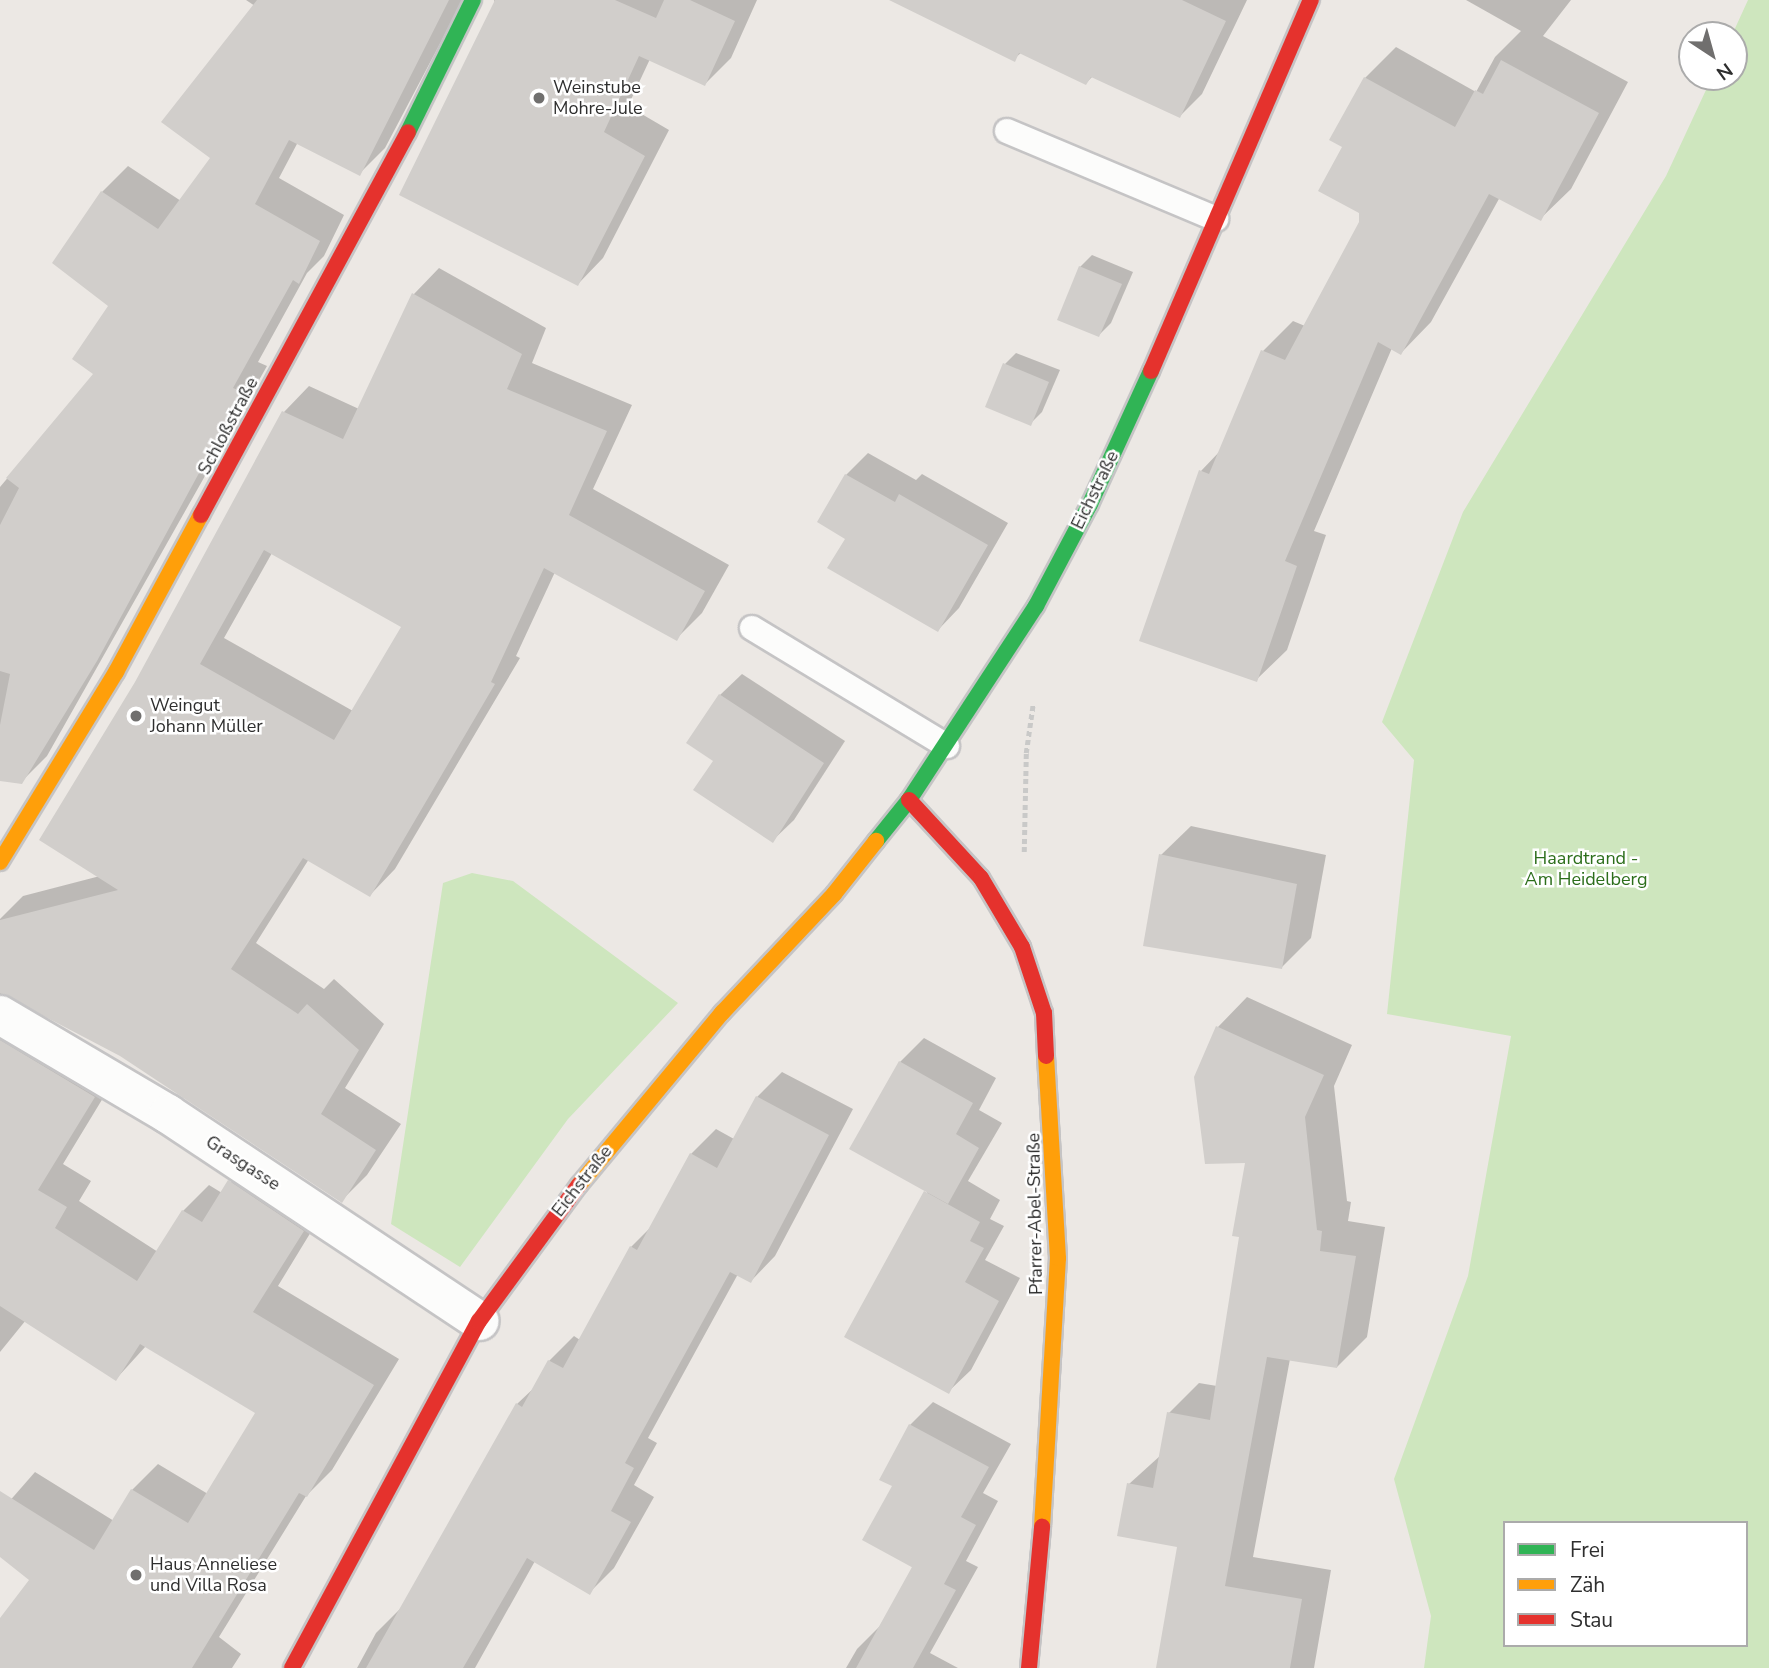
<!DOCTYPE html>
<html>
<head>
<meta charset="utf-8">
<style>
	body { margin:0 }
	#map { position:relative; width:1769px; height:1668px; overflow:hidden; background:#ece8e4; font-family:"Nunito Sans",sans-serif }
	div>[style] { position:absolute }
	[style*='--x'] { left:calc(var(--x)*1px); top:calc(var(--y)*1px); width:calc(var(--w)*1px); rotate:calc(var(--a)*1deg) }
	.green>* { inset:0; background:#cee6be }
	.shadow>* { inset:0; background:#0003 }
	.building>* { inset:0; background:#d1cecb }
	.path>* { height:4.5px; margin-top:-2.25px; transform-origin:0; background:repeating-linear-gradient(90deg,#c9c9c8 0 5px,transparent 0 8.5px) }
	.roads { filter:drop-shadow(2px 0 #c5c4c5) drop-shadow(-2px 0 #c5c4c5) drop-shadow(0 2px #c5c4c5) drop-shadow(0 -2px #c5c4c5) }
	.lane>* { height:24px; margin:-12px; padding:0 12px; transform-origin:12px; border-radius:12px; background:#fcfcfb }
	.street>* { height:38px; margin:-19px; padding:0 19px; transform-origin:19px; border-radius:19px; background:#fcfcfb }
	.fast>* { height:16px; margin:-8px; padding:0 8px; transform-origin:8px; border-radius:8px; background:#30b455 }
	.slow>* { height:16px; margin:-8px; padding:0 8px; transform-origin:8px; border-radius:8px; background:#ff9f0a }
	.jam>* { height:16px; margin:-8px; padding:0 8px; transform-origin:8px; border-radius:8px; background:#e5322d }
	.dots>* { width:19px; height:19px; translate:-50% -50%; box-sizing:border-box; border:4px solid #fff; border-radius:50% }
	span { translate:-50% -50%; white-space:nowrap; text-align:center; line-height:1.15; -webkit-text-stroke:5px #fff; paint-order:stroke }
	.poi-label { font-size:18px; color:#2e2e2e }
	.left { translate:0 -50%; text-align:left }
	.street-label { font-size:18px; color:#2e2e2e }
	.park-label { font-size:18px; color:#2c6e1b }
	.legend { position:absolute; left:1503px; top:1521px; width:245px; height:126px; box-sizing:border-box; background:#fff; border:2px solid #ababab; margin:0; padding:9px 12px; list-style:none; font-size:21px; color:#2e2e2e }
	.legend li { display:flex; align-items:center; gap:14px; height:35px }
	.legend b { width:35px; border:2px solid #ababab }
	.north { position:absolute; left:1678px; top:21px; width:70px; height:70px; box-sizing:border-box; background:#fff; border:2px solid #ababab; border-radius:50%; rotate:144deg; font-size:19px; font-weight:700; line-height:28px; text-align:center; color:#2e2e2e }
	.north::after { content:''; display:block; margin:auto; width:24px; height:32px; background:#706f6e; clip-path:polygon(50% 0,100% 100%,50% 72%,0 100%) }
</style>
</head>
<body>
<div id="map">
	<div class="green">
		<i style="clip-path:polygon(evenodd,1748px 0,1769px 0,1769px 1668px,1424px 1668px,1431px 1616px,1394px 1479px,1468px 1276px,1511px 1036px,1387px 1014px,1414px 760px,1382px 722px,1463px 512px,1666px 176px,1712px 77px,1734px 77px,1732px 35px,1748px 0,1505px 1523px,1746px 1523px,1746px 1645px,1505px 1645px,1505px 1523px)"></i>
		<i style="clip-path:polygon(472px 873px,513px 881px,678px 1003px,568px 1119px,460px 1267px,391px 1224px,443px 883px)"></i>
	</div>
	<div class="shadow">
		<i style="clip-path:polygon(246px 0,463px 0,385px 148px,360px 173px,298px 142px,279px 178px,344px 215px,324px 256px,307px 273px,258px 362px,267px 366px,47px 756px,21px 782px,0 779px,0 487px,95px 374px,110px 305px,102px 192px,128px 166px,181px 201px,212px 158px,255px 6px)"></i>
		<i style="clip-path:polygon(494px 0,757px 0,731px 58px,705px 84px,650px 59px,628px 106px,669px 130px,603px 258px,578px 284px)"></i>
		<i style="clip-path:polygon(937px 0,1247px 0,1202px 94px,1180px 116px,1093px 76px,1086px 83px,1022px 52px,1014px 59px)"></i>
		<i style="clip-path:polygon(1466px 0,1571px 0,1543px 36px,1628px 82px,1571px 189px,1540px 219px,1500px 197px,1431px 322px,1401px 353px,1392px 348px,1314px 531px,1326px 535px,1287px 650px,1256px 680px,1141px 640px,1201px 471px,1221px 450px,1263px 351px,1293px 321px,1305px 326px,1361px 222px,1344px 146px,1365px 78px,1396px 47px,1476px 92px,1495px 57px,1521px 31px)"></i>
		<i style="clip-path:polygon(1092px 255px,1133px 272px,1111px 323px,1099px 335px,1080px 267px)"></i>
		<i style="clip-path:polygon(evenodd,439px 268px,546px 328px,532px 363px,632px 405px,593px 489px,729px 565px,702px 613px,677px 638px,555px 572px,516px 656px,520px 658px,395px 869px,370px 895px,309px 859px,256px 943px,324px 989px,334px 979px,384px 1024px,345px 1088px,401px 1124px,367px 1175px,341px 1201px,121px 1055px,6px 994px,14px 1008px,120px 1070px,63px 1164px,91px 1181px,79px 1201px,158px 1252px,183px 1211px,209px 1185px,222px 1193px,255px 1156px,328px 1204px,278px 1286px,399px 1359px,332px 1470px,306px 1496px,219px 1637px,241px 1654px,232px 1668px,0 1668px,0 1621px,31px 1580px,0 1555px,0 1512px,35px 1472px,114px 1521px,132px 1490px,158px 1464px,208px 1494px,257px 1413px,146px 1346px,116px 1379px,26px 1320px,0 1352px,0 919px,23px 896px,100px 876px,137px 683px,284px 412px,309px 386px,359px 409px,414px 294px,439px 268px,272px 553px,403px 627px,353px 711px,224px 638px,272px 553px)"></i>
		<i style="clip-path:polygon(1016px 353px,1060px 370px,1042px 412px,1030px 424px,1005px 364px)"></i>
		<i style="clip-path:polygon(868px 453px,916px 480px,922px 474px,1008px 523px,959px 608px,938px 630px,847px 538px,819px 522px,846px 475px)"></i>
		<i style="clip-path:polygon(742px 674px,845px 741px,794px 820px,772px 841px,715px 760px,720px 695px)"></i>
		<i style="clip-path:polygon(1191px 826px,1326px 855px,1311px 938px,1282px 967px,1161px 855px)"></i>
		<i style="clip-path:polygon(1247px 997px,1352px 1045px,1334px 1086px,1347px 1201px,1351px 1202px,1348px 1221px,1385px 1227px,1367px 1337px,1337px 1367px,1290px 1359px,1253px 1557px,1331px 1570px,1314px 1668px,1165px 1668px,1179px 1545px,1129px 1484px,1161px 1455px,1169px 1413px,1199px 1383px,1217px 1386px,1241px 1236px,1247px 1161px,1196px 1077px,1218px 1027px)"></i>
		<i style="clip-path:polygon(924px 1038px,996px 1078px,979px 1110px,1002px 1123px,968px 1181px,1000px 1200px,990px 1219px,1004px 1226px,985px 1260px,1020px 1278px,971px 1370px,949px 1391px,927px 1191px,900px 1062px)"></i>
		<i style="clip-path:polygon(782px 1072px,853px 1109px,775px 1256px,751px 1281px,738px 1274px,648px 1438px,657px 1443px,634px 1485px,654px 1497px,614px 1568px,590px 1592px,535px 1561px,475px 1668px,357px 1668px,376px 1633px,401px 1608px,517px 1404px,536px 1386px,549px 1361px,574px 1336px,580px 1340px,631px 1247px,653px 1225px,691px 1154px,716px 1129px,734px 1139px,757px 1097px)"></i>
		<i style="clip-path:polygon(933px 1402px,1011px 1444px,983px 1493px,998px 1501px,966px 1561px,978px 1567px,930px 1653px,958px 1668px,846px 1668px,857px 1649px,880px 1626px,913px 1568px,894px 1485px,910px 1425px)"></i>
	</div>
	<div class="building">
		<i style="clip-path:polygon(257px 0,449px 0,360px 176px,289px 140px,255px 204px,320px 241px,299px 284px,293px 280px,233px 388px,243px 392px,97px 661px,22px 784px,0 781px,0 725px,10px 674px,0 671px,0 525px,19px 488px,6px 478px,93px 374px,72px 359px,108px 306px,52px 263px,101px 191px,158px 229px,210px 158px,161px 122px)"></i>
		<i style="clip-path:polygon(495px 0,615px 0,656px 18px,664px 0,690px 0,735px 21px,705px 86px,639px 56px,604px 132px,645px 156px,578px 286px,399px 195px)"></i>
		<i style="clip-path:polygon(889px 0,1182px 0,1226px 21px,1180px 118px,1091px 77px,1086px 85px,1019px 53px,1015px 62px)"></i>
		<i style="clip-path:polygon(1501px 60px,1599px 113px,1541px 221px,1489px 194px,1401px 355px,1378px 342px,1285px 561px,1297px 566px,1257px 682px,1139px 641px,1199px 470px,1209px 474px,1261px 350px,1285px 360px,1359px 222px,1359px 213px,1318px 191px,1342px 147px,1329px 140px,1364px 77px,1455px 127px,1475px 90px,1483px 94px)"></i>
		<i style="clip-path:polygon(1079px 266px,1122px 284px,1099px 337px,1057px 320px)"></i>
		<i style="clip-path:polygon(evenodd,412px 293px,522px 354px,507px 389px,607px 431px,569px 515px,705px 591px,677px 641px,544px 568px,491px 682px,495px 684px,370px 897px,303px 858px,231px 969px,298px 1014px,307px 1004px,359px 1050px,321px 1114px,376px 1150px,342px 1203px,120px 1056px,0 993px,0 920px,118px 890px,39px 840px,135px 682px,282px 411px,343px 439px,412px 293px,264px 550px,401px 627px,334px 740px,200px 664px,264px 550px)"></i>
		<i style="clip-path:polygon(1003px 363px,1049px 382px,1031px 426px,985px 407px)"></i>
		<i style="clip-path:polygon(845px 474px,895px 502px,899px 494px,988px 545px,938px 632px,827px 568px,845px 539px,817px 522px)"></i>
		<i style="clip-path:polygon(719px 694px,824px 763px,773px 843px,693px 790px,713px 761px,686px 743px)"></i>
		<i style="clip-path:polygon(1159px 854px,1297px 884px,1282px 969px,1143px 946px)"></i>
		<i style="clip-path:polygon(1216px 1026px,1324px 1075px,1305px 1117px,1317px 1230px,1322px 1231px,1320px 1251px,1356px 1256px,1337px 1368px,1267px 1357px,1225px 1586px,1302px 1599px,1290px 1668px,1156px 1668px,1177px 1547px,1117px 1536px,1127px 1483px,1153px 1488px,1167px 1412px,1210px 1420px,1239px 1237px,1232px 1236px,1245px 1163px,1205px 1164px,1194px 1077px)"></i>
		<i style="clip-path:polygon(0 1040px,95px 1097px,38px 1190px,67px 1207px,55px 1228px,137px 1281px,182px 1210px,202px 1222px,228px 1180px,304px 1231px,253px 1312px,374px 1385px,307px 1497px,299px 1493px,192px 1668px,0 1668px,0 1618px,29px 1580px,0 1557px,0 1491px,94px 1550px,131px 1489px,188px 1523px,255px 1413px,140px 1344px,116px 1381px,0 1306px)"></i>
		<i style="clip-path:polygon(899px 1061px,973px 1103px,956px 1134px,979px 1148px,948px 1204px,849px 1149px)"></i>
		<i style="clip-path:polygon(756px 1096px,829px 1135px,751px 1283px,730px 1272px,625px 1463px,634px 1468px,611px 1511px,631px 1522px,590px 1595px,527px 1558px,463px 1668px,366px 1668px,516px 1403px,522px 1407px,548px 1360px,563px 1368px,630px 1246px,637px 1250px,690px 1153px,717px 1168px)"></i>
		<i style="clip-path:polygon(924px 1191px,980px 1222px,970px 1241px,984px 1248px,965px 1282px,999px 1301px,949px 1394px,844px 1337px)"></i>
		<i style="clip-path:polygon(909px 1424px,989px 1467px,961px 1517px,976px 1525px,944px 1584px,956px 1590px,913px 1668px,856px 1668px,912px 1567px,928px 1576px,862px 1540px,892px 1486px,879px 1480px)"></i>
	</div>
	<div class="path">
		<i style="--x:1024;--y:852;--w:99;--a:-88.8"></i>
		<i style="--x:1026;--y:753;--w:49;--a:-81.9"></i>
	</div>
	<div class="roads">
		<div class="lane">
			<i style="--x:1007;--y:131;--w:227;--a:22.8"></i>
			<i style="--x:752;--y:628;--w:228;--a:31.2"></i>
		</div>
		<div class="street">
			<i style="--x:0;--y:1015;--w:195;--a:30.5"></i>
			<i style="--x:168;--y:1114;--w:374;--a:33.6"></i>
		</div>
		<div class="fast">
			<i style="--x:408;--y:132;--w:147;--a:-63.8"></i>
			<i style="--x:876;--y:841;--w:53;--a:-51.2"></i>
			<i style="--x:909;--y:800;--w:232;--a:-56.8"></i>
			<i style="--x:1036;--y:606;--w:115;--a:-62.1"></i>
			<i style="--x:1090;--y:504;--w:146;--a:-65.4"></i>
		</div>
		<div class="slow">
			<i style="--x:0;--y:862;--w:223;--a:-58.6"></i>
			<i style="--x:116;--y:672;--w:179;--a:-61.6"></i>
			<i style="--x:579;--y:1185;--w:224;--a:-50.3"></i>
			<i style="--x:722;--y:1013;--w:163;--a:-46.7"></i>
			<i style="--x:834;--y:894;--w:68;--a:-51.6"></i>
			<i style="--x:1042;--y:1527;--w:269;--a:-86.6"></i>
			<i style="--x:1058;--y:1258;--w:202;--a:-93.4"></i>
		</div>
		<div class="jam">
			<i style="--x:1151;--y:371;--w:404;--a:-66.7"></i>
			<i style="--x:201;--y:515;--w:435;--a:-61.6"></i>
			<i style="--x:909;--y:800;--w:106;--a:47.3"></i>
			<i style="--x:981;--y:878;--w:80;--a:59.3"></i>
			<i style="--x:1022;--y:947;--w:70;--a:71.6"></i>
			<i style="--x:1044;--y:1013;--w:43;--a:87.3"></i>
			<i style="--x:292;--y:1668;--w:394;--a:-61.7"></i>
			<i style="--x:479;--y:1321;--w:169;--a:-53.7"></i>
			<i style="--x:1029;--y:1668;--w:142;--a:-84.7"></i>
		</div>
	</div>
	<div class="dots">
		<i style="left:539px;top:98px;background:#706f6e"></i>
		<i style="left:136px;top:716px;background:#706f6e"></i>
		<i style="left:136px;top:1575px;background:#706f6e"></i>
	</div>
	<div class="poi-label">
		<span class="left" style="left:553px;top:98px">Weinstube<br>Mohre-Jule</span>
		<span class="left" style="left:150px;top:716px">Weingut<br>Johann Müller</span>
		<span class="left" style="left:150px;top:1575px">Haus Anneliese<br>und Villa Rosa</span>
	</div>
	<div class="street-label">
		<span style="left:228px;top:426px;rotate:-62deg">Schloßstraße</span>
		<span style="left:1095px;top:490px;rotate:-64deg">Eichstraße</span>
		<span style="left:243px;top:1163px;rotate:33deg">Grasgasse</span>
		<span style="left:582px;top:1181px;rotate:-52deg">Eichstraße</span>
		<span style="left:1035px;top:1214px;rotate:-91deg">Pfarrer-Abel-Straße</span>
	</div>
	<div class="park-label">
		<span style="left:1586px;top:869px">Haardtrand -<br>Am Heidelberg</span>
	</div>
	<ul class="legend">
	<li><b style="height:9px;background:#30b455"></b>Frei</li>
	<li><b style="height:9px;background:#ff9f0a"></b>Zäh</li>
	<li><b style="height:9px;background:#e5322d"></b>Stau</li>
	</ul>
	<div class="north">N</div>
</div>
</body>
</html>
